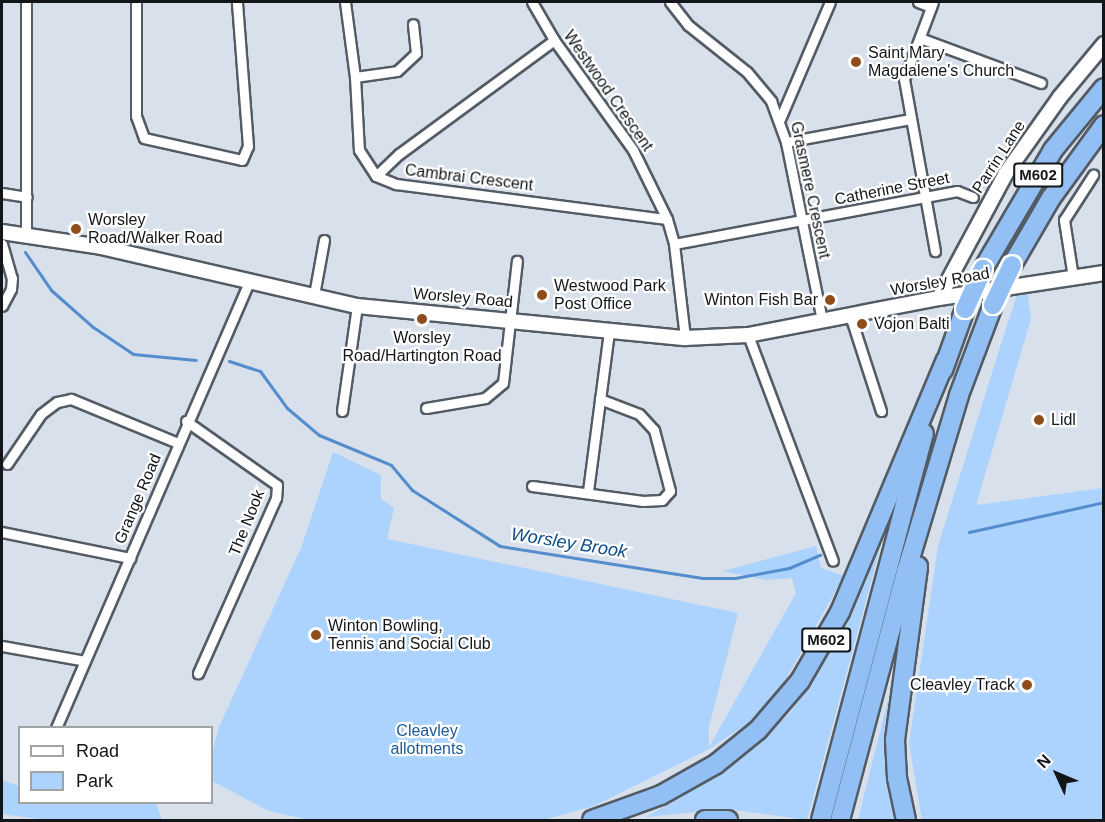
<!DOCTYPE html>
<html>
<head>
<meta charset="utf-8">
<style>
	body { margin:0 }
	#map { position:relative; width:1105px; height:822px; overflow:hidden; background:#d7e0eb; font-family:Arial,sans-serif }
	div>[style] { position:absolute }
	[style*='--x'] { left:calc(var(--x)*1px); top:calc(var(--y)*1px); width:calc(var(--w)*1px); rotate:calc(var(--a)*1deg) }
	.green>* { inset:0; background:#acd2fe }
	.stream>* { height:3px; margin:-1.5px; padding:0 1.5px; transform-origin:1.5px; border-radius:1.5px; background:#538dcd }
	.roads { filter:drop-shadow(2px 0 #535b64) drop-shadow(-2px 0 #535b64) drop-shadow(0 2px #535b64) drop-shadow(0 -2px #535b64) }
	.street>* { height:9px; margin:-4.5px; padding:0 4.5px; transform-origin:4.5px; border-radius:4.5px; background:#fff }
	.secondary>* { height:14px; margin:-7px; padding:0 7px; transform-origin:7px; border-radius:7px; background:#fff }
	.highway>* { height:18px; margin:-9px; padding:0 9px; transform-origin:9px; border-radius:9px; background:#93c0f4 }
	.bridges { filter:drop-shadow(2px 0 #fff) drop-shadow(-2px 0 #fff) drop-shadow(0 2px #fff) drop-shadow(0 -2px #fff) }
	.highway-bridge>* { height:18px; margin:-9px; padding:0 9px; transform-origin:9px; border-radius:9px; background:#93c0f4 }
	.dots>* { width:16px; height:16px; translate:-50% -50%; box-sizing:border-box; border:3px solid #fff; border-radius:50% }
	span { translate:-50% -50%; white-space:nowrap; text-align:center; line-height:1.15; -webkit-text-stroke:4.5px #fff; paint-order:stroke }
	.shield-label span { padding:2px 4px; background:#fff; border:2px solid; border-radius:4px; -webkit-text-stroke-width:0 }
	.shield-label { font-size:15px; color:#121619; font-weight:700 }
	.poi-label { font-size:16px; color:#121619 }
	.left { translate:0 -50%; text-align:left }
	.right { translate:-100% -50%; text-align:right }
	.street-label { font-size:16px; color:#121619 }
	.park-label { font-size:16px; color:#1c5894 }
	.water-label { font-size:18px; color:#0d4c88; font-style:italic }
	.frame { position:absolute; inset:0; border:3px solid #121619; pointer-events:none }
	.legend { position:absolute; left:18px; top:726px; width:195px; height:78px; box-sizing:border-box; background:#fff; border:2px solid #a0a2a3; margin:0; padding:8px 10px; list-style:none; font-size:18px; color:#121619 }
	.legend li { display:flex; align-items:center; gap:12px; height:30px }
	.legend b { width:30px; border:2px solid #a0a2a3 }
	.north { position:absolute; left:1027px; top:744px; width:60px; height:60px; -webkit-text-stroke:4px #fff; paint-order:stroke; rotate:314deg; font-size:16px; font-weight:700; line-height:24px; text-align:center; color:#121619 }
	.north::after { content:''; display:block; margin:auto; width:21px; height:27px; background:#121619; clip-path:polygon(50% 0,100% 100%,50% 72%,0 100%) }
</style>
</head>
<body>
<div id="map">
	<div class="green">
		<i style="clip-path:polygon(1028px 294px,1031px 319px,976px 505px,1103px 488px,1103px 820px,922px 820px,909px 743px,938px 546px,1006px 328px,1017px 296px)"></i>
		<i style="clip-path:polygon(333px 452px,381px 475px,381px 499px,394px 508px,387px 539px,738px 613px,709px 727px,709px 747px,796px 593px,792px 578px,767px 580px,723px 571px,816px 546px,821px 568px,844px 576px,781px 688px,747px 724px,709px 749px,594px 806px,543px 820px,311px 820px,269px 811px,212px 781px,212px 754px,219px 727px,301px 548px)"></i>
		<i style="clip-path:polygon(881px 545px,807px 820px,727px 809px,646px 817px,727px 770px,790px 713px,843px 634px)"></i>
		<i style="clip-path:polygon(888px 699px,888px 776px,897px 820px,858px 820px)"></i>
		<i style="clip-path:polygon(2px 780px,19px 786px,20px 802px,156px 803px,162px 820px,48px 820px,2px 814px)"></i>
	</div>
	<div class="stream">
		<i style="--x:25;--y:252;--w:46;--a:55.6"></i>
		<i style="--x:51;--y:290;--w:56;--a:41.4"></i>
		<i style="--x:93;--y:327;--w:48;--a:34"></i>
		<i style="--x:133;--y:354;--w:63;--a:5.4"></i>
		<i style="--x:229;--y:361;--w:33;--a:18"></i>
		<i style="--x:260;--y:371;--w:46;--a:53.9"></i>
		<i style="--x:287;--y:408;--w:42;--a:40.2"></i>
		<i style="--x:319;--y:435;--w:78;--a:22.6"></i>
		<i style="--x:391;--y:465;--w:33;--a:50"></i>
		<i style="--x:412;--y:490;--w:104;--a:32.5"></i>
		<i style="--x:500;--y:546;--w:205;--a:9"></i>
		<i style="--x:702;--y:578;--w:33;--a:0"></i>
		<i style="--x:735;--y:578;--w:55;--a:-10.5"></i>
		<i style="--x:789;--y:568;--w:34;--a:-23"></i>
		<i style="--x:969;--y:532;--w:138;--a:-12.5"></i>
	</div>
	<div class="roads">
		<div class="street">
			<i style="--x:26;--y:2;--w:235;--a:90"></i>
			<i style="--x:136;--y:2;--w:114;--a:90"></i>
			<i style="--x:136;--y:116;--w:23;--a:70"></i>
			<i style="--x:144;--y:138;--w:100;--a:12.7"></i>
			<i style="--x:242;--y:160;--w:15;--a:-67"></i>
			<i style="--x:248;--y:146;--w:144;--a:-94.4"></i>
			<i style="--x:345;--y:2;--w:76;--a:82.4"></i>
			<i style="--x:355;--y:77;--w:73;--a:86.9"></i>
			<i style="--x:359;--y:150;--w:31;--a:57"></i>
			<i style="--x:376;--y:176;--w:22;--a:22"></i>
			<i style="--x:396;--y:184;--w:273;--a:7.4"></i>
			<i style="--x:532;--y:2;--w:44;--a:59.9"></i>
			<i style="--x:554;--y:40;--w:135;--a:54.3"></i>
			<i style="--x:633;--y:150;--w:77;--a:63.8"></i>
			<i style="--x:667;--y:219;--w:26;--a:74"></i>
			<i style="--x:674;--y:244;--w:95;--a:83.3"></i>
			<i style="--x:670;--y:2;--w:29;--a:52"></i>
			<i style="--x:688;--y:25;--w:75;--a:38.5"></i>
			<i style="--x:747;--y:72;--w:38;--a:50"></i>
			<i style="--x:771;--y:101;--w:44;--a:69.9"></i>
			<i style="--x:786;--y:142;--w:183;--a:78.6"></i>
			<i style="--x:918;--y:2;--w:14;--a:21"></i>
			<i style="--x:933;--y:2;--w:82;--a:110.6"></i>
			<i style="--x:904;--y:79;--w:175;--a:79.8"></i>
			<i style="--x:920;--y:38;--w:129;--a:20.4"></i>
			<i style="--x:355;--y:77;--w:42;--a:-8.1"></i>
			<i style="--x:397;--y:71;--w:26;--a:-43"></i>
			<i style="--x:416;--y:53;--w:29;--a:-96"></i>
			<i style="--x:780;--y:119;--w:127;--a:-66.9"></i>
			<i style="--x:786;--y:142;--w:126;--a:-10.5"></i>
			<i style="--x:376;--y:176;--w:32;--a:-44"></i>
			<i style="--x:399;--y:154;--w:192;--a:-36.3"></i>
			<i style="--x:2;--y:193;--w:25;--a:9"></i>
			<i style="--x:2;--y:244;--w:35;--a:74"></i>
			<i style="--x:12;--y:278;--w:11;--a:95"></i>
			<i style="--x:11;--y:289;--w:19;--a:118"></i>
			<i style="--x:674;--y:244;--w:288;--a:-10.6"></i>
			<i style="--x:957;--y:191;--w:17;--a:21"></i>
			<i style="--x:1073;--y:277;--w:58;--a:-99"></i>
			<i style="--x:1064;--y:220;--w:54;--a:-57.2"></i>
			<i style="--x:314;--y:295;--w:56;--a:-79.7"></i>
			<i style="--x:850;--y:315;--w:101;--a:72.1"></i>
			<i style="--x:748;--y:335;--w:241;--a:69.4"></i>
			<i style="--x:426;--y:408;--w:60;--a:-9.6"></i>
			<i style="--x:485;--y:398;--w:23;--a:-40"></i>
			<i style="--x:503;--y:383;--w:123;--a:-83.5"></i>
			<i style="--x:342;--y:411;--w:106;--a:-81.9"></i>
			<i style="--x:186;--y:421;--w:111;--a:35.1"></i>
			<i style="--x:277;--y:485;--w:13;--a:94"></i>
			<i style="--x:276;--y:498;--w:192;--a:114"></i>
			<i style="--x:7;--y:464;--w:60;--a:-55.8"></i>
			<i style="--x:41;--y:414;--w:20;--a:-37"></i>
			<i style="--x:57;--y:402;--w:14;--a:-12"></i>
			<i style="--x:71;--y:399;--w:116;--a:22.4"></i>
			<i style="--x:532;--y:486;--w:112;--a:7.7"></i>
			<i style="--x:643;--y:501;--w:19;--a:-3"></i>
			<i style="--x:662;--y:500;--w:12;--a:-48"></i>
			<i style="--x:670;--y:491;--w:63;--a:-104.7"></i>
			<i style="--x:654;--y:430;--w:22;--a:-133"></i>
			<i style="--x:639;--y:414;--w:42;--a:-159"></i>
			<i style="--x:588;--y:491;--w:161;--a:-82.5"></i>
			<i style="--x:2;--y:532;--w:131;--a:11.5"></i>
			<i style="--x:2;--y:646;--w:84;--a:10.2"></i>
			<i style="--x:56;--y:728;--w:485;--a:-66.6"></i>
		</div>
		<div class="secondary">
			<i style="--x:2;--y:232;--w:100;--a:8.6"></i>
			<i style="--x:101;--y:247;--w:263;--a:13"></i>
			<i style="--x:357;--y:306;--w:330;--a:5.6"></i>
			<i style="--x:685;--y:338;--w:63;--a:-2.7"></i>
			<i style="--x:748;--y:335;--w:195;--a:-11"></i>
			<i style="--x:939;--y:298;--w:167;--a:-8.6"></i>
			<i style="--x:939;--y:298;--w:142;--a:-61.8"></i>
			<i style="--x:1006;--y:173;--w:93;--a:-54.6"></i>
			<i style="--x:1060;--y:97;--w:69;--a:-50.3"></i>
		</div>
		<div class="highway">
			<i style="--x:1012;--y:265;--w:78;--a:-59.8"></i>
			<i style="--x:1051;--y:198;--w:90;--a:-54"></i>
			<i style="--x:983;--y:269;--w:138;--a:-59.5"></i>
			<i style="--x:1053;--y:150;--w:80;--a:-50.6"></i>
			<i style="--x:943;--y:370;--w:65;--a:-70.2"></i>
			<i style="--x:592;--y:820;--w:73;--a:-19.9"></i>
			<i style="--x:661;--y:795;--w:63;--a:-29.4"></i>
			<i style="--x:716;--y:764;--w:54;--a:-39"></i>
			<i style="--x:758;--y:730;--w:65;--a:-49.4"></i>
			<i style="--x:800;--y:681;--w:80;--a:-59.9"></i>
			<i style="--x:840;--y:612;--w:273;--a:-67.2"></i>
			<i style="--x:705;--y:820;--w:23;--a:0"></i>
			<i style="--x:821;--y:820;--w:400;--a:-75.1"></i>
			<i style="--x:840;--y:820;--w:257;--a:-75.1"></i>
			<i style="--x:906;--y:572;--w:185;--a:-73.3"></i>
			<i style="--x:959;--y:395;--w:96;--a:-69.3"></i>
			<i style="--x:906;--y:820;--w:43;--a:-102.1"></i>
			<i style="--x:897;--y:778;--w:38;--a:-93"></i>
			<i style="--x:895;--y:740;--w:175;--a:-82.4"></i>
		</div>
	</div>
	<div class="bridges">
		<div class="highway-bridge">
			<i style="--x:993;--y:305;--w:44;--a:-64.6"></i>
			<i style="--x:965;--y:309;--w:44;--a:-65.8"></i>
		</div>
	</div>
	<div class="dots">
		<i style="left:856px;top:62px;background:#8f4d1c"></i>
		<i style="left:76px;top:229px;background:#8f4d1c"></i>
		<i style="left:542px;top:295px;background:#8f4d1c"></i>
		<i style="left:830px;top:300px;background:#8f4d1c"></i>
		<i style="left:422px;top:319px;background:#8f4d1c"></i>
		<i style="left:862px;top:324px;background:#8f4d1c"></i>
		<i style="left:1039px;top:420px;background:#8f4d1c"></i>
		<i style="left:316px;top:635px;background:#8f4d1c"></i>
		<i style="left:1027px;top:685px;background:#8f4d1c"></i>
	</div>
	<div class="shield-label">
		<span style="left:1038px;top:175px">M602</span>
		<span style="left:826px;top:640px">M602</span>
	</div>
	<div class="poi-label">
		<span class="left" style="left:868px;top:62px">Saint Mary<br>Magdalene's Church</span>
		<span class="left" style="left:88px;top:229px">Worsley<br>Road/Walker Road</span>
		<span class="left" style="left:554px;top:295px">Westwood Park<br>Post Office</span>
		<span class="right" style="left:818px;top:300px">Winton Fish Bar</span>
		<span class="left" style="left:874px;top:324px">Vojon Balti</span>
		<span style="left:422px;top:347px">Worsley<br>Road/Hartington Road</span>
		<span class="left" style="left:1051px;top:420px">Lidl</span>
		<span class="left" style="left:328px;top:635px">Winton Bowling,<br>Tennis and Social Club</span>
		<span class="right" style="left:1015px;top:685px">Cleavley Track</span>
	</div>
	<div class="street-label">
		<span style="left:608px;top:91px;rotate:55deg">Westwood Crescent</span>
		<span style="left:999px;top:157px;rotate:-57deg">Parrin Lane</span>
		<span style="left:469px;top:178px;rotate:7deg">Cambrai Crescent</span>
		<span style="left:892px;top:189px;rotate:-11deg">Catherine Street</span>
		<span style="left:810px;top:190px;rotate:78deg">Grasmere Crescent</span>
		<span style="left:940px;top:282px;rotate:-10deg">Worsley Road</span>
		<span style="left:463px;top:298px;rotate:5deg">Worsley Road</span>
		<span style="left:138px;top:499px;rotate:-67deg">Grange Road</span>
		<span style="left:247px;top:523px;rotate:-68deg">The Nook</span>
	</div>
	<div class="park-label">
		<span style="left:427px;top:740px">Cleavley<br>allotments</span>
	</div>
	<div class="water-label">
		<span style="left:569px;top:543px;rotate:9deg">Worsley Brook</span>
	</div>
	<div class="frame"></div>
	<ul class="legend">
	<li><b style="height:8px;background:#fff"></b>Road</li>
	<li><b style="height:16px;background:#acd2fe"></b>Park</li>
	</ul>
	<div class="north">N</div>
</div>
</body>
</html>
